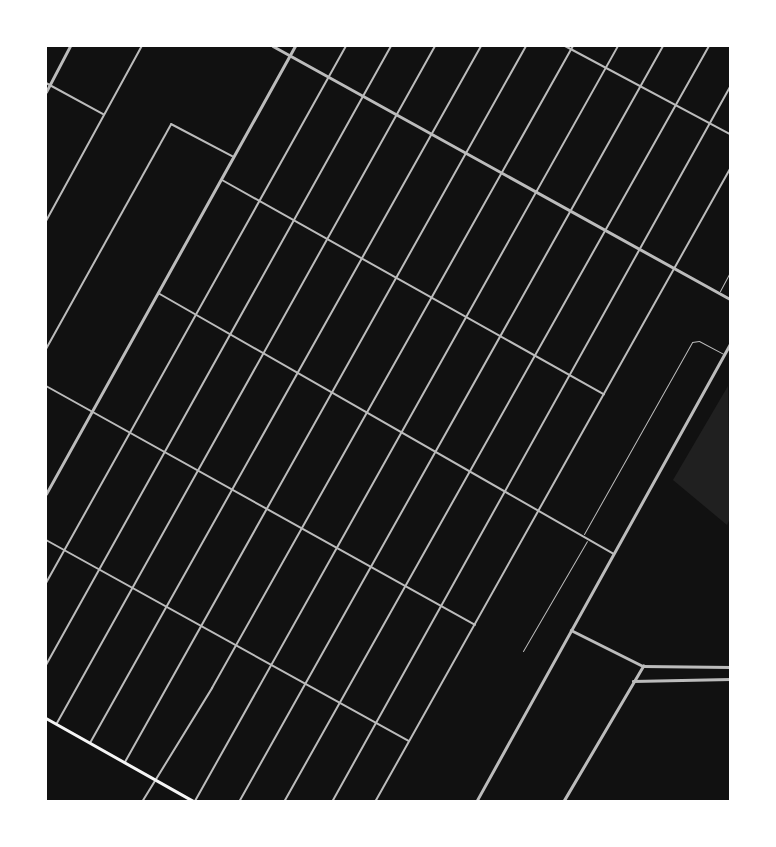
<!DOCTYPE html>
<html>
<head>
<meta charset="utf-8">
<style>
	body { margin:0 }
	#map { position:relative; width:776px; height:847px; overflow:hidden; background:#111; font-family:"Nunito Sans",sans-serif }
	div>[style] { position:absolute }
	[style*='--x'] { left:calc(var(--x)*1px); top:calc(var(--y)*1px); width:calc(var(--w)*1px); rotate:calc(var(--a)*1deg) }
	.green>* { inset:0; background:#202020 }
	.service>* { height:1px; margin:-0.5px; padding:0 0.5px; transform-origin:0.5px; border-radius:0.5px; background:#bcbcbc }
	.minor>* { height:2px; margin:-1px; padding:0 1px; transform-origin:1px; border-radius:1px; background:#bcbcbc }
	.tertiary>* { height:2.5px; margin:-1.25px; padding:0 1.25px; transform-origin:1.25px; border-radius:1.25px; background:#bcbcbc }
	.secondary>* { height:2.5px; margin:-1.25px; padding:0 1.25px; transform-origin:1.25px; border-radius:1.25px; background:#f5f5f5 }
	span { translate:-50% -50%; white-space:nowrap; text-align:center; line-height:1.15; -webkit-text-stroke:7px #fff; paint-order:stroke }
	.frame { position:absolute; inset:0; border:47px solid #fff; pointer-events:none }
</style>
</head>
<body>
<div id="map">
	<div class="green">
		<i style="clip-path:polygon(728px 386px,730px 518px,727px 525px,673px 480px)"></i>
	</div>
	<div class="service">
		<i style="--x:720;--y:291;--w:21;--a:-62"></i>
		<i style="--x:584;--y:534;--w:220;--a:-60.6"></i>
		<i style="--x:692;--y:342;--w:7;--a:-8"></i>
		<i style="--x:699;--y:341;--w:27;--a:28"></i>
		<i style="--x:523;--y:651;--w:127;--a:-59.8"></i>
	</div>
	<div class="minor">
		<i style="--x:565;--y:46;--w:187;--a:28.1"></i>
		<i style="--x:46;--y:83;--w:65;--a:28.5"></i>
		<i style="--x:222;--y:180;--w:438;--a:29.3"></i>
		<i style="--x:46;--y:221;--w:200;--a:-61.3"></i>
		<i style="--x:158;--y:293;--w:525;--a:29.79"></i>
		<i style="--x:46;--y:349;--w:257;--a:-60.9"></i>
		<i style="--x:171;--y:124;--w:69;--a:27.7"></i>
		<i style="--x:46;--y:386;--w:491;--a:29.1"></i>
		<i style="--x:46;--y:540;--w:414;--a:29"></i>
		<i style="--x:46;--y:583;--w:615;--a:-60.81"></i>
		<i style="--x:46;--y:665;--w:709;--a:-60.87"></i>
		<i style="--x:57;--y:723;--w:775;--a:-60.82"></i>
		<i style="--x:90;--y:743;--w:799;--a:-60.71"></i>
		<i style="--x:125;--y:762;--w:821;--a:-60.75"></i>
		<i style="--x:195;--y:801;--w:865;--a:-60.74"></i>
		<i style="--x:142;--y:802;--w:134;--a:-58.4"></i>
		<i style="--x:212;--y:688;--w:737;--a:-60.65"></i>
		<i style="--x:239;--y:802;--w:867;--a:-60.71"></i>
		<i style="--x:284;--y:802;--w:867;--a:-60.66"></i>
		<i style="--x:332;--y:802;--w:818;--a:-60.9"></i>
		<i style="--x:375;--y:802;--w:726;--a:-60.72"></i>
	</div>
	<div class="tertiary">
		<i style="--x:273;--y:46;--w:522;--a:28.97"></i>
		<i style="--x:46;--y:92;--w:52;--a:-62.4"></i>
		<i style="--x:46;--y:494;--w:513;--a:-60.93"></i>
		<i style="--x:571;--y:630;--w:80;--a:26.6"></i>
		<i style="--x:643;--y:666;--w:87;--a:0.7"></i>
		<i style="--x:633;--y:681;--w:97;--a:-1.2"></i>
		<i style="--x:476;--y:802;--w:524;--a:-60.99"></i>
		<i style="--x:563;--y:802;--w:158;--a:-59.5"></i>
	</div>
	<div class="secondary">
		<i style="--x:46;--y:718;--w:171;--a:29.4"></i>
	</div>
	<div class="frame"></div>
</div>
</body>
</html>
